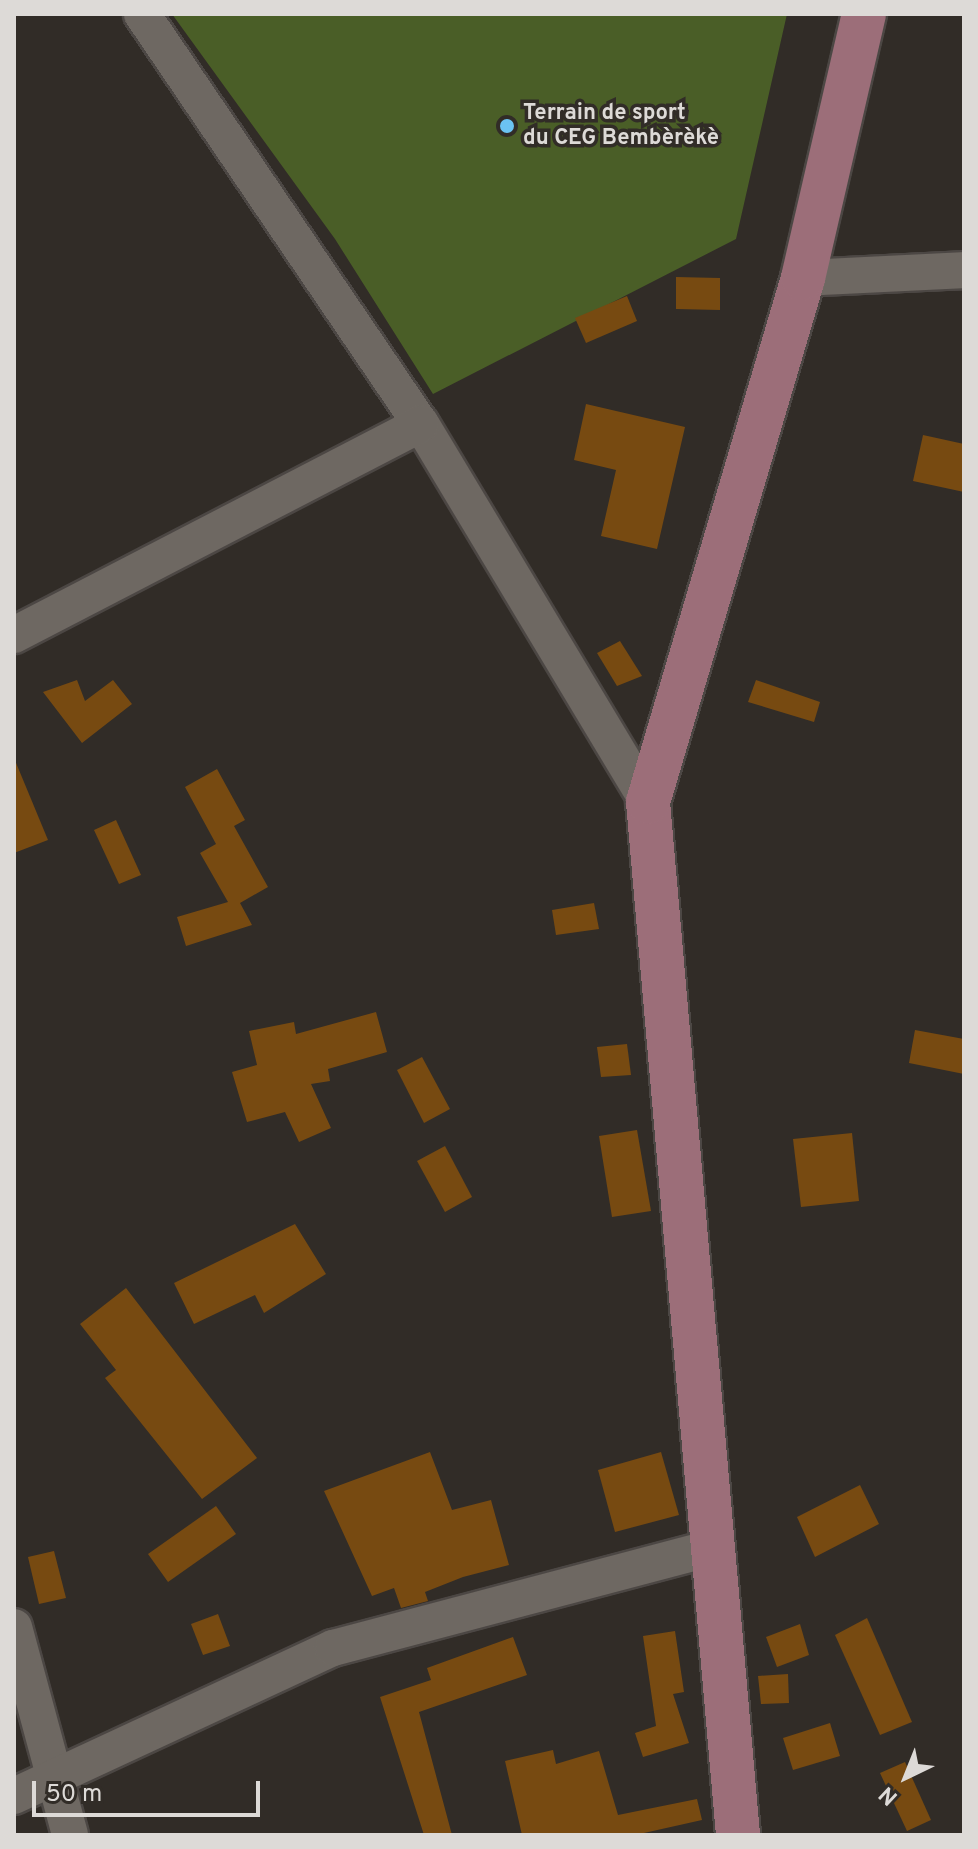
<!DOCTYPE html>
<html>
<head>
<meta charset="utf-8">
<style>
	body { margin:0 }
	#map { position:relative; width:978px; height:1849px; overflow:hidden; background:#312c27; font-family:Overpass,sans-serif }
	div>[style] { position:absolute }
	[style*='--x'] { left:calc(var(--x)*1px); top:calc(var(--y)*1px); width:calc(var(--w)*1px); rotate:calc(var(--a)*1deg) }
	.green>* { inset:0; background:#4a5e27 }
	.building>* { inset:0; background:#774a11 }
	.roads { filter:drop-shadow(2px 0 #4c4744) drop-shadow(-2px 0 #4c4744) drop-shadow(0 2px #4c4744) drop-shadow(0 -2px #4c4744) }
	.minor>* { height:36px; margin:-18px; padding:0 18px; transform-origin:18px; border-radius:18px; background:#6e6862 }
	.major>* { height:44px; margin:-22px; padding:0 22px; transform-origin:22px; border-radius:22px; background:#9c6e79 }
	.dots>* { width:22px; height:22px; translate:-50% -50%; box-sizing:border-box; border:4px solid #312c27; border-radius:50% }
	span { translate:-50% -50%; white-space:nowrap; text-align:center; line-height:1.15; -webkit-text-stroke:7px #312c27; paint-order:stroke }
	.poi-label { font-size:22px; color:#dddad7; font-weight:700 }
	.left { translate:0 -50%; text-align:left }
	.frame { position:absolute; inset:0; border:16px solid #dddad7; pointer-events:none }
	.north { position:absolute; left:866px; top:1737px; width:80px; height:80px; -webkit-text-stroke:6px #312c27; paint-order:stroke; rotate:223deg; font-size:22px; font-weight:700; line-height:32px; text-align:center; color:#dddad7 }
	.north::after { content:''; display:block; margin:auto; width:28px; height:36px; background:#dddad7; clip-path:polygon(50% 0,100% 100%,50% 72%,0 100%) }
	.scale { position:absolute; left:32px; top:1781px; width:228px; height:36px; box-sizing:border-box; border:4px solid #dddad7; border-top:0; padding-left:10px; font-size:24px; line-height:28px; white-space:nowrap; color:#dddad7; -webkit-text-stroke:6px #312c27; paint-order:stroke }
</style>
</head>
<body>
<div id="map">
	<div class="green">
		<i style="clip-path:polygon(172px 14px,787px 14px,736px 239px,433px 394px,335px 239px)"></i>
	</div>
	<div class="building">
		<i style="clip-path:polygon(676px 277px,720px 278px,720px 310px,676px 309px)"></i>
		<i style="clip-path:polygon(627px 296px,637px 321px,586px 343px,575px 318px)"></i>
		<i style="clip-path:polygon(586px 404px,685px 427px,657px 549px,601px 536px,616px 470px,574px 460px)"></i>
		<i style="clip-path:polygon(923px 435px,964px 444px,964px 492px,913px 481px)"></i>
		<i style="clip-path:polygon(620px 641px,642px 676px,617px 686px,597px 653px)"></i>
		<i style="clip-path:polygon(77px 680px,85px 701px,113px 680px,132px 704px,82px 743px,43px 692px)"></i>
		<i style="clip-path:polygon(756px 680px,820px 702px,814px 722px,748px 702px)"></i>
		<i style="clip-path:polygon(14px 758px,48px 840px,14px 853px)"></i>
		<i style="clip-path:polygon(217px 769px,245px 820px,234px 826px,268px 887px,240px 903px,252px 925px,186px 946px,177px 917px,228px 902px,200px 853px,216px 844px,185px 787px)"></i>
		<i style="clip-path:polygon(116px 820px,141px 875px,119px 884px,94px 830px)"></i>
		<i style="clip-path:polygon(594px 903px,599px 929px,556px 935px,552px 910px)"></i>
		<i style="clip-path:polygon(376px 1012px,387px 1052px,328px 1069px,330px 1081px,311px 1084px,331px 1128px,299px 1142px,285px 1112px,247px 1122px,232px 1072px,257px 1065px,249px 1031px,294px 1022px,296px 1034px)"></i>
		<i style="clip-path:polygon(915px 1030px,964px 1039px,964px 1074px,909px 1063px)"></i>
		<i style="clip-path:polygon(627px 1044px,631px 1075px,601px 1077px,597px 1047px)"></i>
		<i style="clip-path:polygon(422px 1057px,450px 1109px,424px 1123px,397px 1070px)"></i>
		<i style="clip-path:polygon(637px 1130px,651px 1211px,612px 1217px,599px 1136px)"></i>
		<i style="clip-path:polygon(852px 1133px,859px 1201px,801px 1207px,793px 1139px)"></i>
		<i style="clip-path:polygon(445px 1146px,472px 1197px,445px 1212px,417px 1161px)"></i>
		<i style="clip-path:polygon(295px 1224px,326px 1274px,264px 1313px,255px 1295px,194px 1324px,174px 1283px)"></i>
		<i style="clip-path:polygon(126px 1288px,257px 1458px,202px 1499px,105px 1378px,116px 1370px,80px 1324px)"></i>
		<i style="clip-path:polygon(430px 1452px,452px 1510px,491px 1500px,509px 1565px,463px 1577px,425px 1592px,428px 1601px,401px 1608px,394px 1588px,372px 1596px,324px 1491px)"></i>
		<i style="clip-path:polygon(661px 1452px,679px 1515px,615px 1532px,598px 1470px)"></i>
		<i style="clip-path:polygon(860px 1485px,879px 1524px,815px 1557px,797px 1517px)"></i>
		<i style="clip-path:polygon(216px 1506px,236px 1534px,168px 1582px,148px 1554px)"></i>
		<i style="clip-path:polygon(54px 1551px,66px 1598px,39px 1604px,28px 1557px)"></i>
		<i style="clip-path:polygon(218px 1614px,230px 1646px,203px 1655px,191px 1624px)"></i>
		<i style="clip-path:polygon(867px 1618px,912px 1722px,880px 1735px,835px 1635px)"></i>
		<i style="clip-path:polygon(800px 1624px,809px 1655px,777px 1667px,766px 1637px)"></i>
		<i style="clip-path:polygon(675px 1631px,684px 1692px,673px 1694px,689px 1743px,643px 1757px,635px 1733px,656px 1726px,643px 1636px)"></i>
		<i style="clip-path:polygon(513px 1637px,527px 1675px,419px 1712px,452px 1835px,424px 1835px,380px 1697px,431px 1680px,427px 1668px)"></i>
		<i style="clip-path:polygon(788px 1674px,789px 1703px,761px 1704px,758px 1676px)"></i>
		<i style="clip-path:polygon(830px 1723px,840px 1756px,793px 1770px,783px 1738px)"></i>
		<i style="clip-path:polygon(553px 1750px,556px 1764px,599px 1751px,618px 1815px,697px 1799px,702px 1820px,635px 1835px,522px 1835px,505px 1761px)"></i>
		<i style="clip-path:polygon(905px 1762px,931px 1820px,907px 1831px,880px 1773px)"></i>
	</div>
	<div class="roads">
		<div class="minor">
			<i style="--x:142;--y:14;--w:496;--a:55.8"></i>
			<i style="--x:421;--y:424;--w:441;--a:59"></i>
			<i style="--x:803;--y:278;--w:161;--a:-2.8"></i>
			<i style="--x:14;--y:635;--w:458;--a:-27.4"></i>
			<i style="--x:14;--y:1627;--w:215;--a:74.9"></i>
			<i style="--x:14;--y:1796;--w:352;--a:-24.9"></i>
			<i style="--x:333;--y:1648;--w:396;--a:-14.8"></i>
		</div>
		<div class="major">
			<i style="--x:738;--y:1835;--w:1037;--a:-94.98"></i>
			<i style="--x:648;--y:802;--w:546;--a:-73.52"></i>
			<i style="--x:803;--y:278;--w:271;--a:-77"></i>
		</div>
	</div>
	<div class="dots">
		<i style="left:507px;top:126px;background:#6bc3f2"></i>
	</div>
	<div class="poi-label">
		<span class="left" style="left:523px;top:126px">Terrain de sport<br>du CEG Bembèrèkè</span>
	</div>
	<div class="frame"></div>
	<div class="north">N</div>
	<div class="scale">50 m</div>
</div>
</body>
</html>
